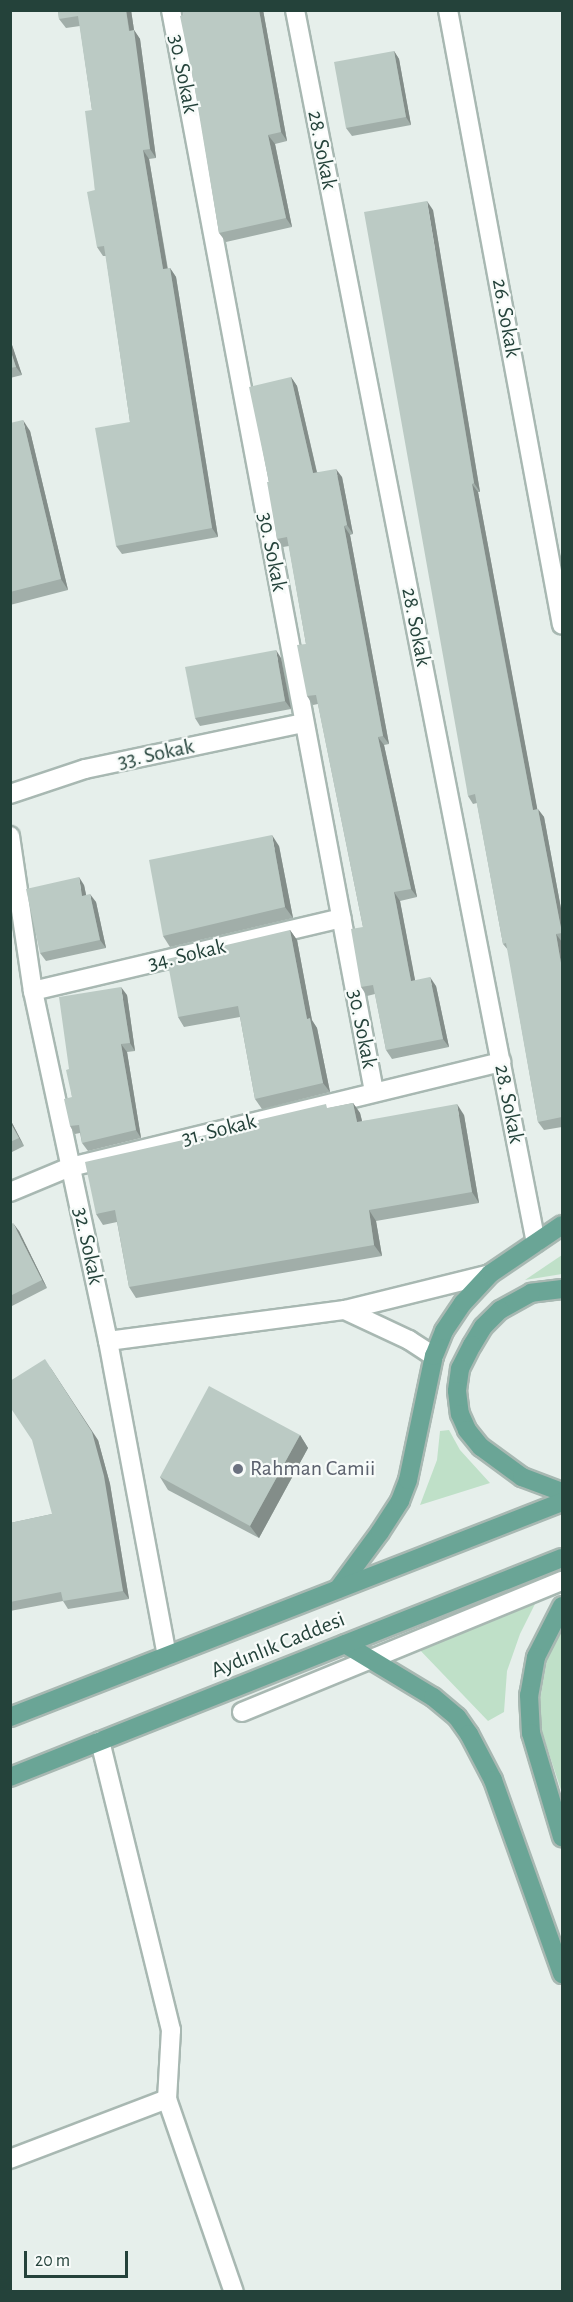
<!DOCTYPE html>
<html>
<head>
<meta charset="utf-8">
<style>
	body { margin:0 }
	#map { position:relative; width:573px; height:2302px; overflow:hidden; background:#e6efeb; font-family:"Alegreya Sans",sans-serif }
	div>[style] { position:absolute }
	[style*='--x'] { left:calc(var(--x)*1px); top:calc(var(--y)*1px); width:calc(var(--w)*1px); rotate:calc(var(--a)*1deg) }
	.green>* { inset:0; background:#bfe0c8 }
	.roads { filter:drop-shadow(2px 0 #a8b8b2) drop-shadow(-2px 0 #a8b8b2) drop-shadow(0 2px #a8b8b2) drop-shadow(0 -2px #a8b8b2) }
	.minor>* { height:18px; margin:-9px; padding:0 9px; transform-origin:9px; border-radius:9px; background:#fff }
	.major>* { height:18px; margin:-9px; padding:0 9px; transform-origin:9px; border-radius:9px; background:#6aa596 }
	.wall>* { inset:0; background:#a1aea9 }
	.shaded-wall>* { inset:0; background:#838d89 }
	.building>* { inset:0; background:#bbcac4 }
	.dots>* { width:16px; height:16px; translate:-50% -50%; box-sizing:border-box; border:3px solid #f7fbf9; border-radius:50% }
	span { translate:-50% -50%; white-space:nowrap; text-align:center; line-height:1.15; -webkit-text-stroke:4.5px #f7fbf9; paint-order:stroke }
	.street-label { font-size:22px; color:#24423a }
	.worship-label { font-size:22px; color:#5b616d }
	.left { translate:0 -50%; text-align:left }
	.frame { position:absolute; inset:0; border:12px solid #24423a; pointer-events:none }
	.scale { position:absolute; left:24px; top:2251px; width:104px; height:27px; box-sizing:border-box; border:3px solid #24423a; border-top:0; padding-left:8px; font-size:18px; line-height:21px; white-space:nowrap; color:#24423a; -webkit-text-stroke:4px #f7fbf9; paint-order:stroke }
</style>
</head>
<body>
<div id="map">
	<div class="green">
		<i style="clip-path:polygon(562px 1255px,562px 1274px,525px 1280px)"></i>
		<i style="clip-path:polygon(449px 1430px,460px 1450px,490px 1483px,420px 1505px,437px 1460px,440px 1431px)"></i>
		<i style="clip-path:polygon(537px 1600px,520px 1634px,507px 1671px,504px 1712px,488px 1721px,417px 1647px)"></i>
		<i style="clip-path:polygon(562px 1627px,562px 1793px,537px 1717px,549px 1648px)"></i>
	</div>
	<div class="roads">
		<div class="minor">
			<i style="--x:171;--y:10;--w:1101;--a:79.37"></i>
			<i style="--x:295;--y:10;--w:1256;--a:78.94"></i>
			<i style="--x:448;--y:10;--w:625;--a:79.5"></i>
			<i style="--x:10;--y:794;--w:79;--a:-18.4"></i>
			<i style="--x:85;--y:769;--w:223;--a:-11.9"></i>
			<i style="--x:10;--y:836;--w:157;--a:81.6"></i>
			<i style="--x:33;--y:991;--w:358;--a:77.9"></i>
			<i style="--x:108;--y:1341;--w:320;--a:79.4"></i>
			<i style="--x:33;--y:991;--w:317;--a:-13.3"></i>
			<i style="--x:10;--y:1192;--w:65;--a:-22.6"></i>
			<i style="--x:70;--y:1167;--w:444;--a:-13.7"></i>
			<i style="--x:345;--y:1310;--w:71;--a:25.1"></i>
			<i style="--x:409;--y:1340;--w:30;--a:33"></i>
			<i style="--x:108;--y:1341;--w:239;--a:-7.5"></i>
			<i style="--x:345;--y:1310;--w:149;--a:-13.9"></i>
			<i style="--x:242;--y:1712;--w:346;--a:-22.3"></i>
			<i style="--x:100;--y:1741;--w:298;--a:76.2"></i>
			<i style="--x:171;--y:2030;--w:69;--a:93.3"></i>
			<i style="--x:167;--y:2099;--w:204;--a:70.9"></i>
			<i style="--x:10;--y:2159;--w:168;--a:-20.9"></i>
		</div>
		<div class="major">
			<i style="--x:562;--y:1289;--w:31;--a:173"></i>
			<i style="--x:531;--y:1293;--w:35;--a:151"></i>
			<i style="--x:500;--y:1310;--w:24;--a:135"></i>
			<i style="--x:483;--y:1327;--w:21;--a:121"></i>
			<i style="--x:472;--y:1345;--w:27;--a:117"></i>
			<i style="--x:460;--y:1369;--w:22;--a:98"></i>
			<i style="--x:457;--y:1391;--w:23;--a:83"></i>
			<i style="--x:460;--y:1414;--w:17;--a:66"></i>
			<i style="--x:467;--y:1430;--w:22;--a:51"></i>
			<i style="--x:481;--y:1447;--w:51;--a:36.2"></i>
			<i style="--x:522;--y:1477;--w:43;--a:20.6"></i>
			<i style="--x:338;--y:1589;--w:71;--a:-53.6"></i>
			<i style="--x:380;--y:1532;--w:37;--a:-57"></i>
			<i style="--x:400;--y:1501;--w:22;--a:-69"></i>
			<i style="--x:408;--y:1480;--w:127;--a:-78.2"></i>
			<i style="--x:434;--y:1356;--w:27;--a:-68"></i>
			<i style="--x:444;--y:1331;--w:34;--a:-56"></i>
			<i style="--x:463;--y:1303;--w:40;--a:-47"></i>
			<i style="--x:490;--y:1274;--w:87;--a:-34.2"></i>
			<i style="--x:562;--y:1606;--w:57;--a:117"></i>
			<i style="--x:536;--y:1657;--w:39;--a:100"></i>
			<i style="--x:529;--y:1695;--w:38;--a:87"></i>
			<i style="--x:531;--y:1733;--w:109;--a:73.4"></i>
			<i style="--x:345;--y:1644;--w:103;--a:31.1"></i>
			<i style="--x:433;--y:1697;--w:31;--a:40"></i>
			<i style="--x:457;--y:1717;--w:21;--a:55"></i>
			<i style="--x:469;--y:1734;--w:52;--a:62.4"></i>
			<i style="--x:493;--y:1780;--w:206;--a:70.4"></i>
			<i style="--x:10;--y:1717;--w:592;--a:-21.28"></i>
			<i style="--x:10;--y:1777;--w:594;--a:-21.64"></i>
		</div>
	</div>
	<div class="wall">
		<i style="clip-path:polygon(58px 10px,131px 10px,134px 30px,140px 39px,156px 158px,149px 159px,168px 269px,170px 268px,176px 277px,218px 537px,122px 554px,116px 546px,130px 422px,106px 256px,103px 256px,97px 247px,92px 110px,80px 26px,66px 28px,59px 19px)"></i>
		<i style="clip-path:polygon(183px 10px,263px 10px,287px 141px,275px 144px,292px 227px,226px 242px,219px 233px)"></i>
		<i style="clip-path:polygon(394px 51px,399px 59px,411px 125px,352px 136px,346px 128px)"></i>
		<i style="clip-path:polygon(433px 210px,480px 492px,478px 492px,537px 809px,544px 817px,562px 914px,562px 1127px,544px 1130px,538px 1122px,508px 950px,503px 944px,477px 803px,473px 804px,468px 796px)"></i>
		<i style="clip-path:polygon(10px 339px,22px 375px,10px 378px)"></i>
		<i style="clip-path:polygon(291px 377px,297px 386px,317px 472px,342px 477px,353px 534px,350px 535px,389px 744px,384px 745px,417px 897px,400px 901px,415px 981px,436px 986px,449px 1047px,392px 1059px,386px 1050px,375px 994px,367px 996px,361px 987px,363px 927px,318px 704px,313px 705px,307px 696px,306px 644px,289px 546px,283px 547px,277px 539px,269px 482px)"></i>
		<i style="clip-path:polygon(10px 423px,30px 431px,68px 590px,10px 605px)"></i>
		<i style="clip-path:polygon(281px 658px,291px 709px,200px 726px,195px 718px)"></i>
		<i style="clip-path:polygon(279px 846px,293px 918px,170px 947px,163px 936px)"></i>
		<i style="clip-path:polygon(84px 885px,86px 895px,96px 902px,106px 948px,46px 961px,40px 953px)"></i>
		<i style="clip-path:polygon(290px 930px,297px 940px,312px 1021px,317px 1028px,330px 1092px,262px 1109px,255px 1099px,240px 1017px,184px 1027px,178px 1017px)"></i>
		<i style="clip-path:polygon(127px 995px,135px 1051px,127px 1052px,141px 1138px,88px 1151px,82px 1143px,80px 1133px,75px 1134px,70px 1126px,72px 1097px,69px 1069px)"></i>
		<i style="clip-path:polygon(353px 1103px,360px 1113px,362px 1121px,464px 1115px,479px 1203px,376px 1221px,382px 1256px,136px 1298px,129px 1287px,117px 1222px,103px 1225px,96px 1214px,329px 1108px)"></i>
		<i style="clip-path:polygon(10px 1119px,24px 1146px,10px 1153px)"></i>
		<i style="clip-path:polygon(10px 1225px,19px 1231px,47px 1288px,10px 1307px)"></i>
		<i style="clip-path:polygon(300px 1435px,308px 1448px,259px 1538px,168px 1490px,160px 1477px)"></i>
		<i style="clip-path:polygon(98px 1440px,110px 1484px,129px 1599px,68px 1609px,63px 1601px,10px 1611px,10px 1523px,52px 1514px)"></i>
	</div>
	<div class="shaded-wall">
		<i style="clip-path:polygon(126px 10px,131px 10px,134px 30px,140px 39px,156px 158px,150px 149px)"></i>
		<i style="clip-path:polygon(259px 10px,263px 10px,287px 141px,281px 132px)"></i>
		<i style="clip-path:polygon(394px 51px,399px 59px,411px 125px,406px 117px)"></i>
		<i style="clip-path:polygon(268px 135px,275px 144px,292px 227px,286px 218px)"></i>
		<i style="clip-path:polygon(143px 150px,149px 159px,169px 278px,163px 269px)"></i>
		<i style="clip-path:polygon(427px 201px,433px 210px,480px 492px,474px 483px)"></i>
		<i style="clip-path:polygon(170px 268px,176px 277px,218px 537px,212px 528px)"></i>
		<i style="clip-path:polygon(10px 339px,22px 375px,16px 367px,10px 349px)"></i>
		<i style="clip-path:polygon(291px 377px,297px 386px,319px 482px,313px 473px)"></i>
		<i style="clip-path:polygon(23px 420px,30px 431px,68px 590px,61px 579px)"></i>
		<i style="clip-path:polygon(336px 469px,342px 477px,353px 534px,347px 525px)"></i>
		<i style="clip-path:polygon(472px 484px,478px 492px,539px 818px,533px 810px)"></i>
		<i style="clip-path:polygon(344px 526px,350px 535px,389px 744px,383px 736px)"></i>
		<i style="clip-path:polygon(276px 650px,281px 658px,291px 709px,285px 701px)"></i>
		<i style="clip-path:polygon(378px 737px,384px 745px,417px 897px,411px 889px)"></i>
		<i style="clip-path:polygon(538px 809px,544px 817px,562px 914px,562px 934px)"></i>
		<i style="clip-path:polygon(272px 835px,279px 846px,293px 918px,285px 907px)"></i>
		<i style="clip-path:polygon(79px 877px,84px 885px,88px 904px,82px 896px)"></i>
		<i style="clip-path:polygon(394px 892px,400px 901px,417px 990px,411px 981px)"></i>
		<i style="clip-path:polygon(90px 894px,96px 902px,106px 948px,100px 940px)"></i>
		<i style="clip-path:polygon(290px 930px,297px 940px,312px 1020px,317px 1028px,330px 1092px,323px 1083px,307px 1019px)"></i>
		<i style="clip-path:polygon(556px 934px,562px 942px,562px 969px)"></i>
		<i style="clip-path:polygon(430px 977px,436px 986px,449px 1047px,443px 1039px)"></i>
		<i style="clip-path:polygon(121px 987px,127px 995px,135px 1051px,130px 1043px)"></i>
		<i style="clip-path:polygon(121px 1044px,127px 1052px,141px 1138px,136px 1130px)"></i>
		<i style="clip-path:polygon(353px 1103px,360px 1113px,365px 1133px,357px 1122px)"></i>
		<i style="clip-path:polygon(457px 1104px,464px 1115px,479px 1203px,472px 1192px)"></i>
		<i style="clip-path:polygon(10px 1119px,24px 1146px,19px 1138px,10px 1122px)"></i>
		<i style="clip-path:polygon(369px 1210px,376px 1221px,382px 1256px,374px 1245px)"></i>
		<i style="clip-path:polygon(13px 1223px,19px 1231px,47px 1288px,42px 1280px)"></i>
		<i style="clip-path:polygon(50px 1367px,98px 1440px,110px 1484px,129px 1599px,123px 1591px)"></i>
		<i style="clip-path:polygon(300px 1435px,308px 1448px,259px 1538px,250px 1526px)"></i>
	</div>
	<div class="building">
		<i style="clip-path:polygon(58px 10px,126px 10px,129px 31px,134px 30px,150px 149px,143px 150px,163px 269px,170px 268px,212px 528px,116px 546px,95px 428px,130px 422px,104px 246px,97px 247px,87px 192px,95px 190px,85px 111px,92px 110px,78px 16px,59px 19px)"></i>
		<i style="clip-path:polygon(183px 10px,259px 10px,281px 132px,268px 135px,286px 218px,219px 233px,194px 84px,180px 16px,184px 15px)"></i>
		<i style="clip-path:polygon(394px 51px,406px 117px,346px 128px,334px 62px)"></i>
		<i style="clip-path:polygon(427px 201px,474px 483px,472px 484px,503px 651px,533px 810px,538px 809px,562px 933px,556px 934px,562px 969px,562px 1117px,538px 1122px,506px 943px,503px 944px,475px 794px,468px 796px,364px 212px)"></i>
		<i style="clip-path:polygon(10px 349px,16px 367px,10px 368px)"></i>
		<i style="clip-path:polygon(291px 377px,313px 473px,336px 469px,347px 525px,344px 526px,383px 736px,378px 737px,411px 889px,394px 892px,411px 981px,430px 977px,443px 1039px,386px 1050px,373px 985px,361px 987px,351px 929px,363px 927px,316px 695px,307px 696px,297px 645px,306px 644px,287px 537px,277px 539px,267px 482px,269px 482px,249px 387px)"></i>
		<i style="clip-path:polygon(23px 420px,61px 579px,10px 592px,10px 423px)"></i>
		<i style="clip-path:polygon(276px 650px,285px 701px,195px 718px,185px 667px)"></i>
		<i style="clip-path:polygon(272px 835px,285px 907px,163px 936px,149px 860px)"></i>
		<i style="clip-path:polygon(79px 877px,82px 896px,90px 894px,100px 940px,40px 953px,26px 889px)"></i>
		<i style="clip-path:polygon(290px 930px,307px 1019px,310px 1018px,323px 1083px,255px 1099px,238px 1006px,178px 1017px,167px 959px)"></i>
		<i style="clip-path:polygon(121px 987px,130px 1043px,121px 1044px,136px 1130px,82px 1143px,79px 1125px,70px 1126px,64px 1099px,72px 1097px,66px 1070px,69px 1069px,59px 997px)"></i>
		<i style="clip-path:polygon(353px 1103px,357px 1122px,457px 1104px,472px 1192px,369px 1210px,374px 1245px,129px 1287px,115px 1210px,96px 1214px,85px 1162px,259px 1123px,258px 1120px,326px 1104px,327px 1108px)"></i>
		<i style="clip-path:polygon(10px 1122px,19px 1138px,10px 1142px)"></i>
		<i style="clip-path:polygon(13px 1223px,42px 1280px,10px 1296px,10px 1225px)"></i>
		<i style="clip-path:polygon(45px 1359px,92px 1432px,104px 1476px,123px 1591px,63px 1601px,61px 1592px,10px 1602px,10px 1523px,52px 1514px,32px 1440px,10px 1407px,10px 1381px)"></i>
		<i style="clip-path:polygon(209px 1386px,300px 1435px,250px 1526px,160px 1477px)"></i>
	</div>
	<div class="dots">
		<i style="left:238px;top:1469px;background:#6b7280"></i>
	</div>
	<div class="street-label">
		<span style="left:183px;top:74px;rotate:79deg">30. Sokak</span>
		<span style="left:322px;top:150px;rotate:79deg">28. Sokak</span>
		<span style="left:506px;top:318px;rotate:80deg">26. Sokak</span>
		<span style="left:272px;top:552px;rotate:79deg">30. Sokak</span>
		<span style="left:416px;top:627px;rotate:79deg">28. Sokak</span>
		<span style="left:156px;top:754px;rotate:-12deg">33. Sokak</span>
		<span style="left:187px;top:955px;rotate:-13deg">34. Sokak</span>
		<span style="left:362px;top:1029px;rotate:79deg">30. Sokak</span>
		<span style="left:509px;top:1104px;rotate:79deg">28. Sokak</span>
		<span style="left:219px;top:1130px;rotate:-14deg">31. Sokak</span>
		<span style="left:88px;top:1246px;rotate:78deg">32. Sokak</span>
		<span style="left:278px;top:1645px;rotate:-22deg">Aydınlık Caddesi</span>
	</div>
	<div class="worship-label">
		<span class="left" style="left:250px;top:1469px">Rahman Camii</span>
	</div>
	<div class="frame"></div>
	<div class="scale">20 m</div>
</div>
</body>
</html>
